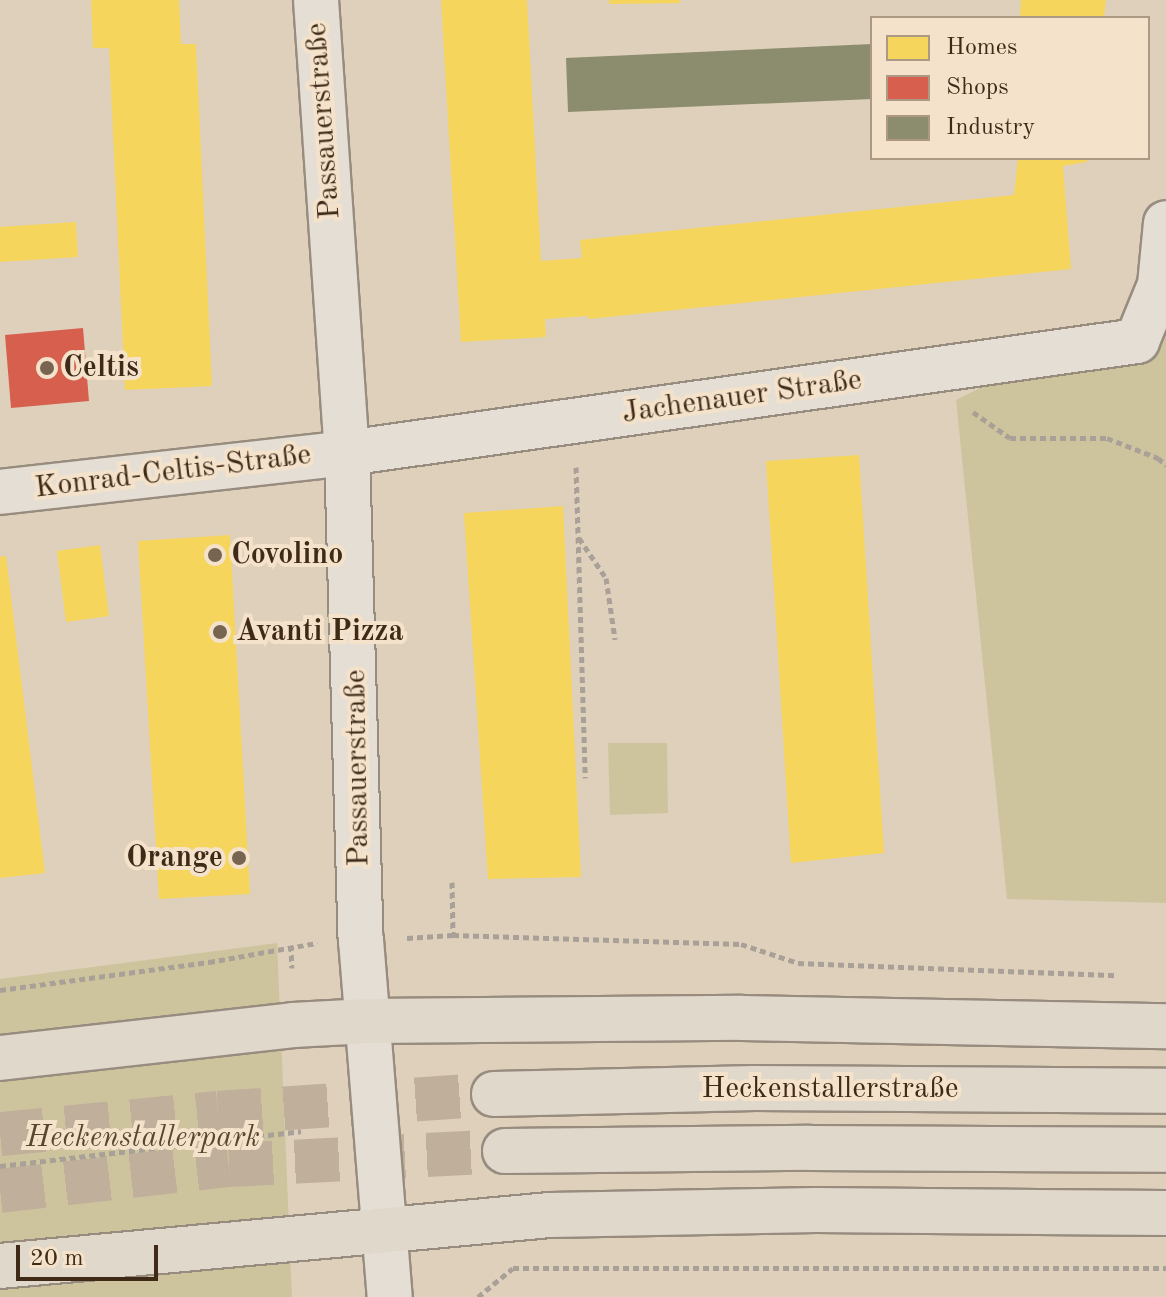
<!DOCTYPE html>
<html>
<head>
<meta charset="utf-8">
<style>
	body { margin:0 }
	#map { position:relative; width:1166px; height:1297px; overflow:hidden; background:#dfd0bc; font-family:"Old Standard TT",serif }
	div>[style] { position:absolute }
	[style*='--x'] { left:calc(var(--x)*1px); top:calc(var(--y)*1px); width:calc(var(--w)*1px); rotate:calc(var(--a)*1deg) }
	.green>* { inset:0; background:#cdc49e }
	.homes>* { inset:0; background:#f6d55c }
	.shops>* { inset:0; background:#d6604d }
	.industry>* { inset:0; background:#8c8c6e }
	.highway-tunnel>* { height:44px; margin-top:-22px; transform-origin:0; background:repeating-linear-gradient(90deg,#bfaf9b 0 44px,transparent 0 66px) }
	.path>* { height:5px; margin-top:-2.5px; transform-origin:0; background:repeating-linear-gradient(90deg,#a9a097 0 6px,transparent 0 10px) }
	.roads { filter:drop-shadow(2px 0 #978c7e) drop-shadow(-2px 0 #978c7e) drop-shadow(0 2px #978c7e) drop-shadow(0 -2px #978c7e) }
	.minor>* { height:44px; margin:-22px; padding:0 22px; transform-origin:22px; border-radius:22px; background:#e5ded4 }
	.highway>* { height:44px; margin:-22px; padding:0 22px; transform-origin:22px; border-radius:22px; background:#e1d8cc }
	.dots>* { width:22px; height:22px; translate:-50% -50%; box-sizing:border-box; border:4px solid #f4e2ca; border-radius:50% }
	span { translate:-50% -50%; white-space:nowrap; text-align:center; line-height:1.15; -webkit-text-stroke:8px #f4e2ca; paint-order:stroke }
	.street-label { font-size:30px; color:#3f2a18 }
	.poi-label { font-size:30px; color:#3f2a18; font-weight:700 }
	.left { translate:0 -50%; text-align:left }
	.right { translate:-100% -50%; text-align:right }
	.park-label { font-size:30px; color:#58472e; font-style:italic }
	.legend { position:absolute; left:870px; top:16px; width:280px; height:144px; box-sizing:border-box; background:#f4e2ca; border:2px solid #ac9883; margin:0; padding:10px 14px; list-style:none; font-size:24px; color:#3f2a18 }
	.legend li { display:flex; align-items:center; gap:16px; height:40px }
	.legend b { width:40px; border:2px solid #ac9883 }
	.scale { position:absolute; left:16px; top:1245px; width:142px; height:36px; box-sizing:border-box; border:4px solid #3f2a18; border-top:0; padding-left:10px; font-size:24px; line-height:28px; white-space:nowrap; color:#3f2a18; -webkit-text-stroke:6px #f4e2ca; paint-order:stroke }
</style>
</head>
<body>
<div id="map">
	<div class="green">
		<i style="clip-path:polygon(1166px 336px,1166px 903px,1007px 899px,956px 400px,996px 380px,1114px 366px,1155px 357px)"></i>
		<i style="clip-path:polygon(608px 743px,667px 743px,668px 813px,610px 815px)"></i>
		<i style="clip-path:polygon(277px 943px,292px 1297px,0 1297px,0 979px)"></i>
	</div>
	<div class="homes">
		<i style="clip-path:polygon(91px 0,179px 0,181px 44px,196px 44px,212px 386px,125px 390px,109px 48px,93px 48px)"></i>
		<i style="clip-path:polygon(441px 0,527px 0,541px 261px,582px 258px,580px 240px,1014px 195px,1018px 158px,1087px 158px,1087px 162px,1063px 166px,1071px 269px,589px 319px,588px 316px,545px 319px,546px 337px,461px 342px)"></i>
		<i style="clip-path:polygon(609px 0,680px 0,680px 3px,609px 4px)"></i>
		<i style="clip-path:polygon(1021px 0,1106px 0,1104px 18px,1020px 18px)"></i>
		<i style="clip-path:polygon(76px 222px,78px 257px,0 262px,0 227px)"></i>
		<i style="clip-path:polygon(859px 455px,884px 853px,791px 863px,766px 461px)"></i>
		<i style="clip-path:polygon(563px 506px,581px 877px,488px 879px,464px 513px)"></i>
		<i style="clip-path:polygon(230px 535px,250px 894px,159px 899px,138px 541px)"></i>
		<i style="clip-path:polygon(100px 545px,109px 616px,66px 622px,57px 551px)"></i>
		<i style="clip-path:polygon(6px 556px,45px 873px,0 878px,0 557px)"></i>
	</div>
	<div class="shops">
		<i style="clip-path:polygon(83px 328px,89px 401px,11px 408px,5px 335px)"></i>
	</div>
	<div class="industry">
		<i style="clip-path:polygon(872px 44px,872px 99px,568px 112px,566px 58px)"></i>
	</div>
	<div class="highway-tunnel">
		<i style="--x:0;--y:1134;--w:219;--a:-5.5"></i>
		<i style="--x:218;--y:1113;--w:277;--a:-3.9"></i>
		<i style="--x:0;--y:1191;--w:230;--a:-6.5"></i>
		<i style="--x:229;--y:1165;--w:276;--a:-2.9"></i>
	</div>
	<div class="path">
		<i style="--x:973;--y:412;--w:45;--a:35.1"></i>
		<i style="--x:1010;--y:438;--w:97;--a:0"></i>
		<i style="--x:1107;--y:438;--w:55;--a:21.4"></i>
		<i style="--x:1158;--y:458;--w:11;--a:41"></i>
		<i style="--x:576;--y:467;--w:311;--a:88.3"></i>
		<i style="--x:579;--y:538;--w:48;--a:56"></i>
		<i style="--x:606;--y:578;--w:62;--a:81.6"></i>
		<i style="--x:452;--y:882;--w:53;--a:88.9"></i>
		<i style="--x:407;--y:938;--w:46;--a:-3.7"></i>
		<i style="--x:453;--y:935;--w:288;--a:1.8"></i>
		<i style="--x:741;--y:944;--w:60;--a:18.4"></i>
		<i style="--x:798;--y:963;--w:319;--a:2.2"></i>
		<i style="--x:291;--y:945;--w:23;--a:88"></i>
		<i style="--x:0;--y:990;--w:211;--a:-7.6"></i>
		<i style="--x:209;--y:962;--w:110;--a:-10"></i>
		<i style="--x:0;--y:1166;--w:303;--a:-6.6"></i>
		<i style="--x:478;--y:1297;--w:45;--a:-39.6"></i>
		<i style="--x:513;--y:1268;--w:653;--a:0"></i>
	</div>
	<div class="roads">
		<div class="minor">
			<i style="--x:316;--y:0;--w:454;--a:86.1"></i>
			<i style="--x:347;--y:453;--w:487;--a:88.4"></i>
			<i style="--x:361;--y:940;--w:358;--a:85.4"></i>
			<i style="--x:0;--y:492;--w:349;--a:-6.4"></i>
			<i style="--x:347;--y:453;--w:798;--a:-8.07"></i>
			<i style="--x:1137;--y:341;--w:61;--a:-67.7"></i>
			<i style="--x:1160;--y:285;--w:62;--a:-84.5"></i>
		</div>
		<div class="highway">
			<i style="--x:0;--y:1058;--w:295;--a:-6.4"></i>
			<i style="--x:293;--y:1025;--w:75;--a:-3.1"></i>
			<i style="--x:368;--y:1021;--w:374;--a:-0.5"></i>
			<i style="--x:742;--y:1018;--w:424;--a:1.1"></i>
			<i style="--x:494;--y:1094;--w:261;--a:-1.3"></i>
			<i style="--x:755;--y:1088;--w:411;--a:0.4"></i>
			<i style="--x:505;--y:1151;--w:305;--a:-0.6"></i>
			<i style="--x:810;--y:1148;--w:356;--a:0.3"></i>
			<i style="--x:0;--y:1266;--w:552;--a:-5.3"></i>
			<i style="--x:550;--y:1215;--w:266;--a:-1.1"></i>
			<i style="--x:816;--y:1210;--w:350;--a:0.5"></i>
		</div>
	</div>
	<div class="dots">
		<i style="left:47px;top:368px;background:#776451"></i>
		<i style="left:215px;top:555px;background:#776451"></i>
		<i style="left:220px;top:632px;background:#776451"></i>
		<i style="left:239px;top:858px;background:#776451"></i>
	</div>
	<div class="street-label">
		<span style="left:324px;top:121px;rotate:-94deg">Passauerstraße</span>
		<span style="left:742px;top:397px;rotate:-8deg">Jachenauer Straße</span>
		<span style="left:173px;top:472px;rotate:-7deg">Konrad-Celtis-Straße</span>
		<span style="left:358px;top:768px;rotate:-91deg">Passauerstraße</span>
		<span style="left:830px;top:1089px">Heckenstallerstraße</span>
	</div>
	<div class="poi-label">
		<span class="left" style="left:63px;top:368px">Celtis</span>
		<span class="left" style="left:231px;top:555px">Covolino</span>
		<span class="left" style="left:236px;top:632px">Avanti Pizza</span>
		<span class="right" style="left:223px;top:858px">Orange</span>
	</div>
	<div class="park-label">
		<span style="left:143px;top:1138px">Heckenstallerpark</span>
	</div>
	<ul class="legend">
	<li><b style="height:22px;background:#f6d55c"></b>Homes</li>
	<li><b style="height:22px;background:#d6604d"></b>Shops</li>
	<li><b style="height:22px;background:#8c8c6e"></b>Industry</li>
	</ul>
	<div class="scale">20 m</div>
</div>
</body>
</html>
